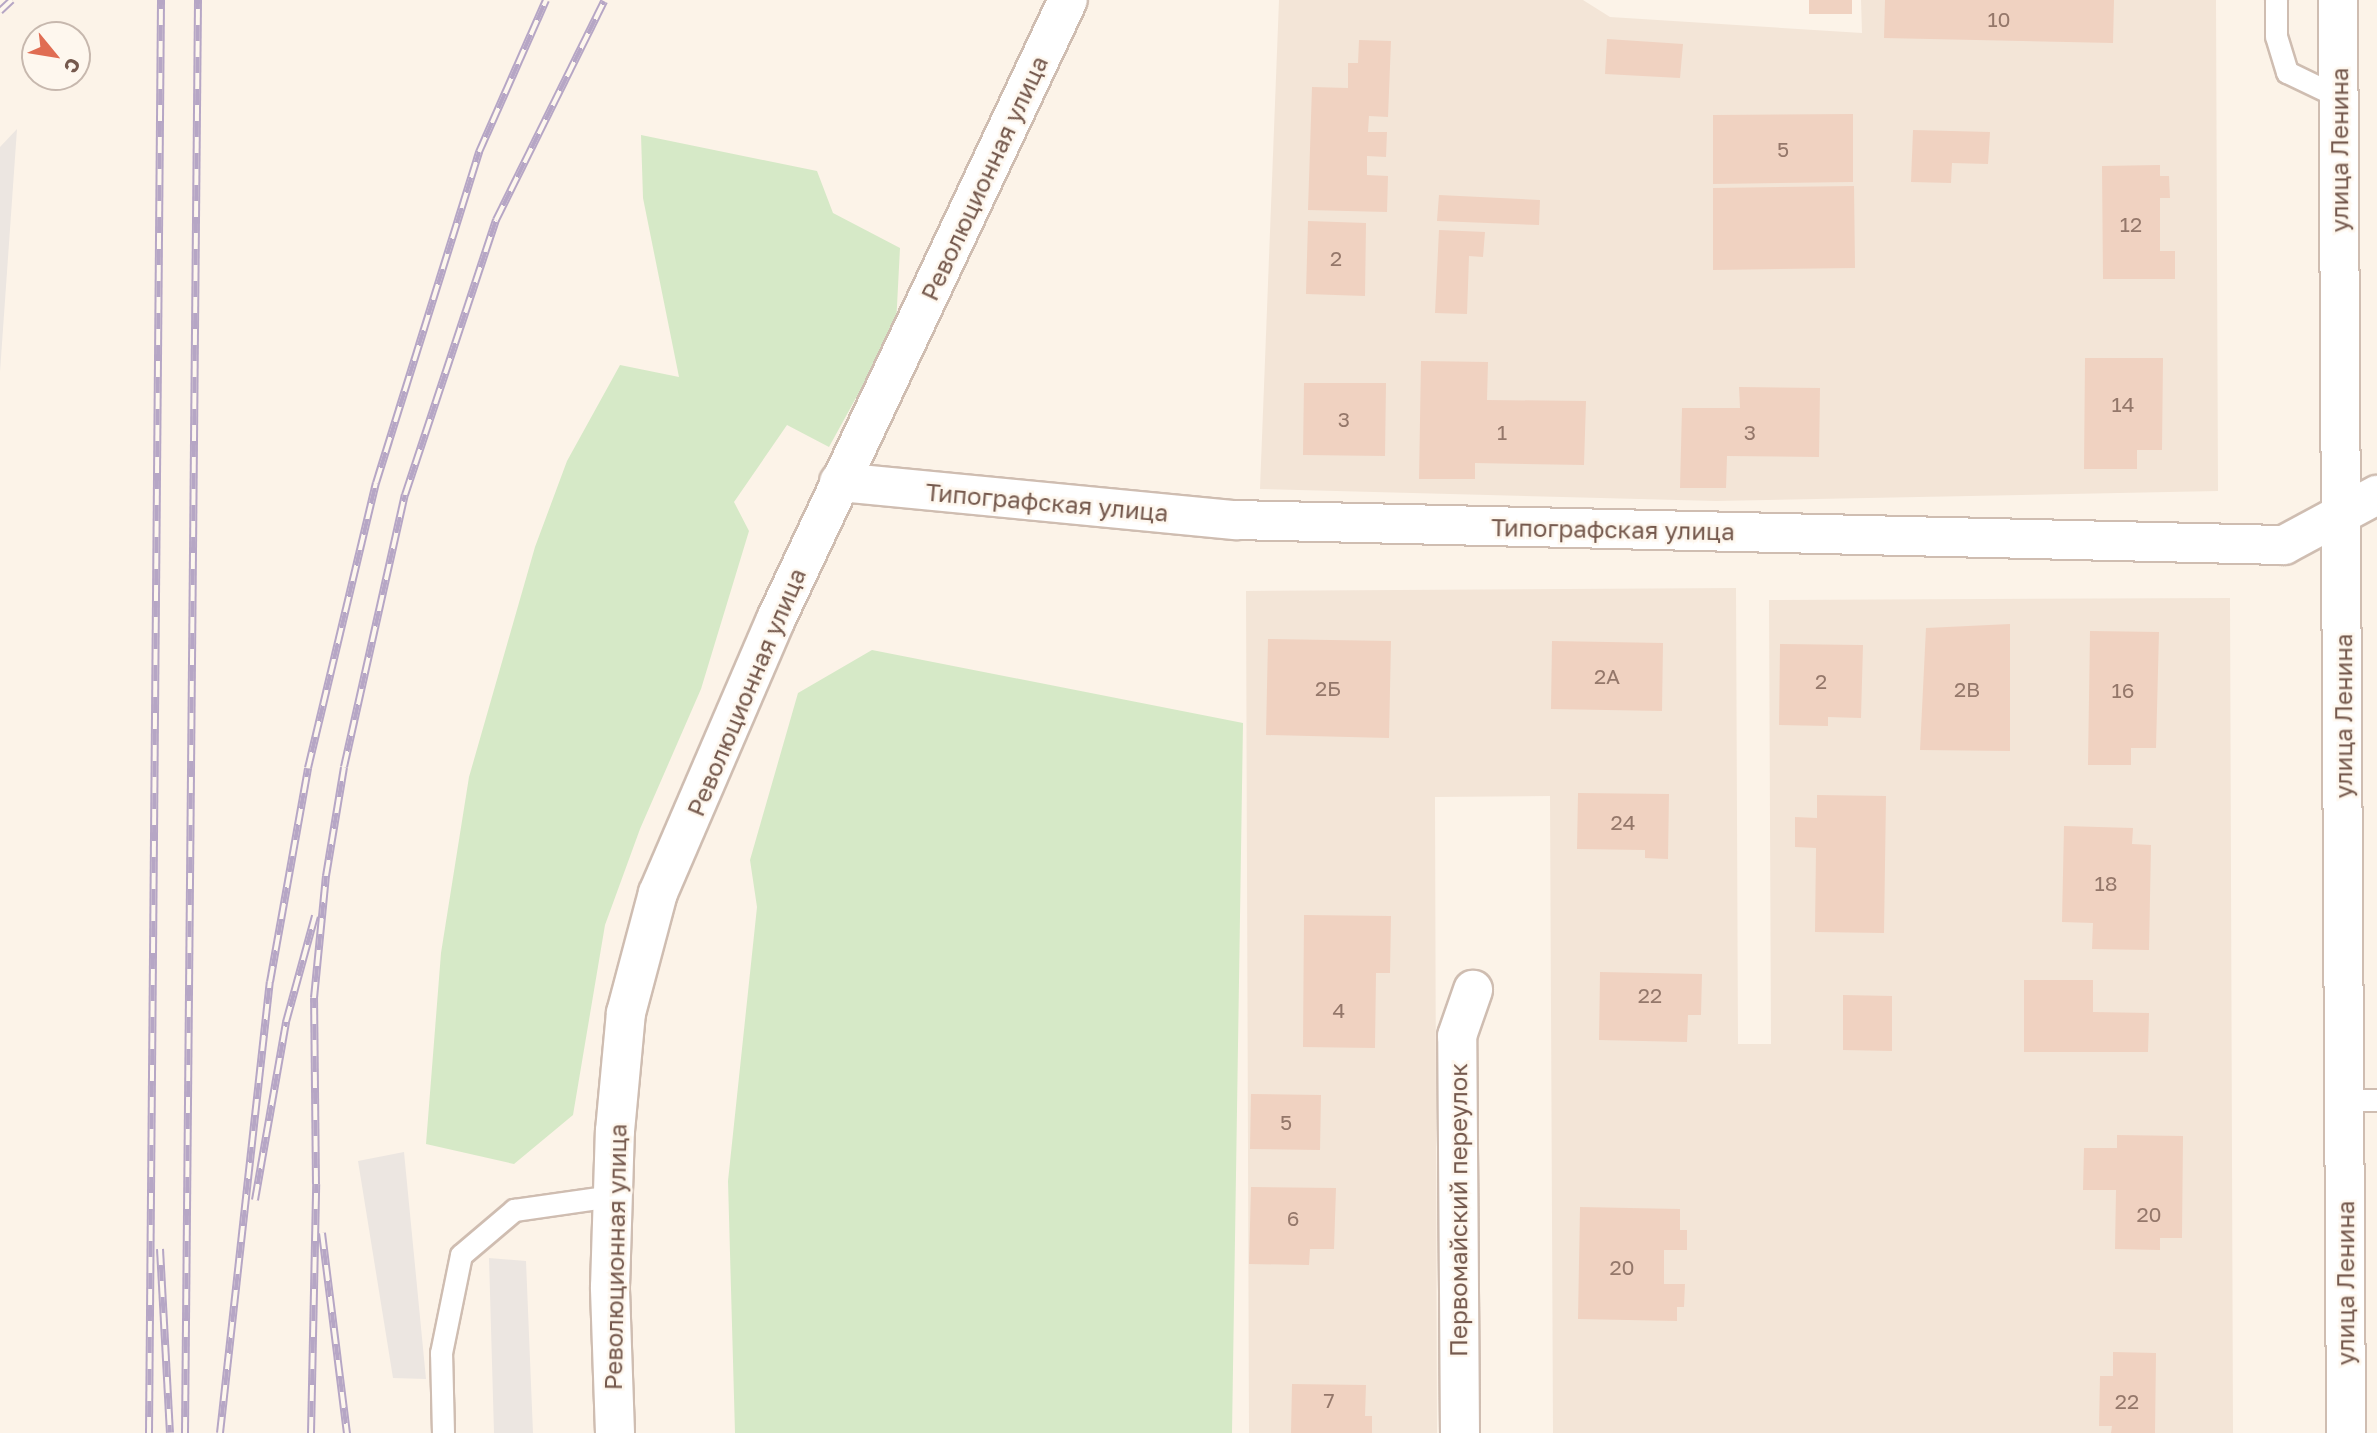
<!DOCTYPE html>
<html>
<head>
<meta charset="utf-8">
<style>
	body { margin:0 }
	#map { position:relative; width:2377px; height:1433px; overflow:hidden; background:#fcf3e8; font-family:"Golos Text",sans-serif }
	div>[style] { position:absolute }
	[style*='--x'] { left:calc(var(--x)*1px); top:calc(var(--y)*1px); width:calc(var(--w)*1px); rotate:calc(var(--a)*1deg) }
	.residential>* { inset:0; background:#f3e5d7 }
	.industrial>* { inset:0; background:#ece6e1 }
	.green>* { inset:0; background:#d6e9c7 }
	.building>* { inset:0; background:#f0d2c1 }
	.roads { filter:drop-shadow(2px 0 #cfbdb1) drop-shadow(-2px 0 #cfbdb1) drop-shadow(0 2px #cfbdb1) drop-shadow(0 -2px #cfbdb1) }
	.lane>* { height:21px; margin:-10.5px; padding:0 10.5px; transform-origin:10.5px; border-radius:10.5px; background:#fff }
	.street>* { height:38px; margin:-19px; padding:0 19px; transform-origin:19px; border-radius:19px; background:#fff }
	.secondary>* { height:38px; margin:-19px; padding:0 19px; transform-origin:19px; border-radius:19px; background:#fff }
	.rail>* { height:8px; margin-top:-4px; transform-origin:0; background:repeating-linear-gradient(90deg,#fef7ee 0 16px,#b6a6c5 0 32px); box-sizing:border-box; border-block:2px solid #b6a6c5 }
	span { translate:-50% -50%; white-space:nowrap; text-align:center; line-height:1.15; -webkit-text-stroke:5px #fef7ee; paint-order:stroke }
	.number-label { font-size:21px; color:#94776a }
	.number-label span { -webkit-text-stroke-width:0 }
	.street-label { font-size:24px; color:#75594d }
	.north { position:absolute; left:21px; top:21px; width:70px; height:70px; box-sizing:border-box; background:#fef7ee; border:2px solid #c7b8ae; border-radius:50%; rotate:120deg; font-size:19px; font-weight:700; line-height:28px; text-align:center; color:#75594d }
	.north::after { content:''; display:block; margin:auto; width:24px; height:32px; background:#e06d53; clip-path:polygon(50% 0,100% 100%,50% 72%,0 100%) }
</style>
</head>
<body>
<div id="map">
	<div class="residential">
		<i style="clip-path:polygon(1279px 0,1583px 0,1610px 17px,1862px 33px,1861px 0,2216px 0,2218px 491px,1716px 501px,1260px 489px)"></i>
		<i style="clip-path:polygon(1736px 588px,1738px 1044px,1771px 1044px,1769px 600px,2230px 598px,2233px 1433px,1553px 1433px,1550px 796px,1435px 797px,1437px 1433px,1249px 1433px,1246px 591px)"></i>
	</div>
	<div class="industrial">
		<i style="clip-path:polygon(17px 129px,0 372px,0 147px)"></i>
		<i style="clip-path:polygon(404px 1152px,426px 1379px,393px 1378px,358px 1161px)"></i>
		<i style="clip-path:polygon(489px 1258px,526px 1261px,533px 1433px,494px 1433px)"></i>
	</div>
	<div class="green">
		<i style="clip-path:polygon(641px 135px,817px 171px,833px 213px,900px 248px,896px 325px,829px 447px,787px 425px,734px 502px,749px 531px,701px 689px,640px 829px,605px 925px,573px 1115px,514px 1164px,426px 1144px,441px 953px,469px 777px,535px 547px,567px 461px,620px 365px,679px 377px,643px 198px)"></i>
		<i style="clip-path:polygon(872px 650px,1243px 723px,1232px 1433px,735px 1433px,728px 1181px,757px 907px,750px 860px,798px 693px)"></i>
	</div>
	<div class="building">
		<i style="clip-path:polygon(1809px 0,1852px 0,1852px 14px,1809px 14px)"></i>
		<i style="clip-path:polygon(1885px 0,2114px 0,2113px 43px,1884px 38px)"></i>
		<i style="clip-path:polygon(1607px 39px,1683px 44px,1680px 78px,1605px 74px)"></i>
		<i style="clip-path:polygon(1359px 40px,1391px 41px,1388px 117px,1369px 116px,1368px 132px,1387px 132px,1386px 157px,1367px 156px,1367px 175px,1388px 176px,1387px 212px,1308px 210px,1312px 87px,1348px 88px,1348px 63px,1358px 63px)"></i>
		<i style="clip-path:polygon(1853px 114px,1853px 182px,1713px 184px,1713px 115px)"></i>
		<i style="clip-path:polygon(1913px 130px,1990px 132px,1988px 164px,1952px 163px,1951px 183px,1911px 182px)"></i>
		<i style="clip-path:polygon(2160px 165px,2160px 176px,2169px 176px,2170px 198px,2160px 198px,2160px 251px,2175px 251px,2175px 279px,2103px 279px,2102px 166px)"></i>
		<i style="clip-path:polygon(1854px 186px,1855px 268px,1713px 270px,1713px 188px)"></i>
		<i style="clip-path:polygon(1439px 195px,1540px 200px,1539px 225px,1437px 221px)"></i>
		<i style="clip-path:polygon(1308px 221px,1366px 223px,1365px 296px,1306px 294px)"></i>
		<i style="clip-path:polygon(1439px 230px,1485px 232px,1483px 257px,1469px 256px,1467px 314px,1435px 313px)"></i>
		<i style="clip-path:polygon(2085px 358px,2163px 358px,2162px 450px,2137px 450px,2137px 469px,2084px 469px)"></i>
		<i style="clip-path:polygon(1421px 361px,1488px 362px,1487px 400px,1586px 401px,1584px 465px,1475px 463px,1475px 479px,1419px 479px)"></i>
		<i style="clip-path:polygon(1304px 383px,1386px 383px,1385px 456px,1303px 455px)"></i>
		<i style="clip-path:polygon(1739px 387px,1820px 388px,1819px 457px,1727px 456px,1726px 488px,1680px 488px,1682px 408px,1740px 408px)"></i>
		<i style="clip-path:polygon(2010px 624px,2010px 751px,1920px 750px,1926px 628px)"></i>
		<i style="clip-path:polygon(2090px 631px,2159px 632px,2156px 748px,2131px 748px,2131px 765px,2088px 765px)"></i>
		<i style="clip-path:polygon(1268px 639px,1391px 641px,1389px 738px,1266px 735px)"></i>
		<i style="clip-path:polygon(1552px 641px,1663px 643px,1662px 711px,1551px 709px)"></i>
		<i style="clip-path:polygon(1780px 644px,1863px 645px,1861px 718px,1828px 717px,1828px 726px,1779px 725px)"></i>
		<i style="clip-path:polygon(1578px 793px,1669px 794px,1668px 859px,1645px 858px,1645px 850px,1577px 849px)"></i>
		<i style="clip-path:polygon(1817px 795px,1886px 796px,1884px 933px,1815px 932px,1816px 848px,1795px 847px,1795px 817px,1817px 818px)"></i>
		<i style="clip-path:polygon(2064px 826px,2133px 828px,2132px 844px,2151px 845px,2149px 950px,2092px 949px,2093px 923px,2062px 922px)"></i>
		<i style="clip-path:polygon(1304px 915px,1391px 916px,1390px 973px,1376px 973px,1375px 1048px,1303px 1047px)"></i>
		<i style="clip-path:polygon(1600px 972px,1702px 974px,1701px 1015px,1688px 1015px,1687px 1042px,1599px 1040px)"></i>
		<i style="clip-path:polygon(2024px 980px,2093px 980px,2093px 1012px,2149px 1013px,2148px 1052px,2024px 1052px)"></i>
		<i style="clip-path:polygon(1843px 995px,1892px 996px,1892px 1051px,1843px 1050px)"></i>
		<i style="clip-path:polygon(1251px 1094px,1321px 1095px,1320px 1150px,1250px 1149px)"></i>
		<i style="clip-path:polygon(2117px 1135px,2183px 1136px,2182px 1238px,2160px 1238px,2160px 1250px,2115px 1249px,2116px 1190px,2083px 1190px,2084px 1148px,2117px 1148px)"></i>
		<i style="clip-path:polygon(1251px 1187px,1336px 1188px,1334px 1249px,1310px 1249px,1309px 1265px,1249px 1264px)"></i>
		<i style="clip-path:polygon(1580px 1207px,1680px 1209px,1680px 1230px,1687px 1230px,1687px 1250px,1664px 1250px,1664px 1284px,1685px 1284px,1684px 1307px,1677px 1307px,1677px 1321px,1578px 1319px)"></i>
		<i style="clip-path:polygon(2113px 1352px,2156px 1353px,2155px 1433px,2111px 1433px,2112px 1426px,2099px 1426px,2100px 1376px,2113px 1376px)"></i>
		<i style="clip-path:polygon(1292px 1384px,1366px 1385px,1365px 1416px,1372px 1416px,1372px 1433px,1291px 1433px)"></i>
	</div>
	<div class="roads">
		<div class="lane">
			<i style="--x:2276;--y:0;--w:36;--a:90"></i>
			<i style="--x:2276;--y:36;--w:38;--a:73"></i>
			<i style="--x:2287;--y:72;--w:58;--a:25.7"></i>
			<i style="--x:2344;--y:1100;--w:33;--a:0"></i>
			<i style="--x:443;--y:1433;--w:80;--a:-91.4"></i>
			<i style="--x:441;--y:1353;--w:100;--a:-78.5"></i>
			<i style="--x:461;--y:1255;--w:70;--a:-40.3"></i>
			<i style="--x:514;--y:1210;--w:98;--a:-8.2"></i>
		</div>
		<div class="street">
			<i style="--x:2338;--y:0;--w:1433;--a:89.68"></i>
			<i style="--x:839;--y:482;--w:399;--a:5.5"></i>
			<i style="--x:1236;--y:520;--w:1048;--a:1.37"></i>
			<i style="--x:2284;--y:545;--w:106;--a:-28.3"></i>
			<i style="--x:1460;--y:1433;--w:397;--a:-90.4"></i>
			<i style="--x:1457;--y:1036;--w:49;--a:-70.8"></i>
		</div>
		<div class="secondary">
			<i style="--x:615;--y:1433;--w:146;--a:-92"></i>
			<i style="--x:610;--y:1287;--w:156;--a:-88.2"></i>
			<i style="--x:615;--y:1131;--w:119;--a:-84.7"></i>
			<i style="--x:626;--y:1013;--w:124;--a:-75.1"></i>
			<i style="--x:658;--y:893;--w:298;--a:-66.7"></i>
			<i style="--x:776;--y:619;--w:684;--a:-64.75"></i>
		</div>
	</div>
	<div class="rail">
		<i style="--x:0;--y:11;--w:16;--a:-43"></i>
		<i style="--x:255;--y:1200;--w:181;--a:-80.1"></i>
		<i style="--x:286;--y:1022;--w:110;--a:-74.7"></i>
		<i style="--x:322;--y:1233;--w:202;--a:82.9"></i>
		<i style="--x:160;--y:1249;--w:184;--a:86.9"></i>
		<i style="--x:149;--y:1433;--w:1433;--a:-89.52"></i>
		<i style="--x:185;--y:1433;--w:1433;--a:-89.48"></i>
		<i style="--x:220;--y:1433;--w:454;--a:-83.7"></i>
		<i style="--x:270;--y:982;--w:217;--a:-79.9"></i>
		<i style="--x:308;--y:768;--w:293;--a:-76.6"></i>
		<i style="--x:376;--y:483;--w:347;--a:-72.7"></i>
		<i style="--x:479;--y:152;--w:166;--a:-66.2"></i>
		<i style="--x:311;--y:1433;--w:249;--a:-88.8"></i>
		<i style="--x:316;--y:1184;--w:186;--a:-90.6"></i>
		<i style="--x:314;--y:998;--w:123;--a:-84.4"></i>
		<i style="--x:326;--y:876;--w:110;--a:-80.6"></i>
		<i style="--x:344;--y:767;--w:279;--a:-77.4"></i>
		<i style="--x:405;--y:495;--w:290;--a:-71.7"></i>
		<i style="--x:496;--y:220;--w:244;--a:-63.7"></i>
	</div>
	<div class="number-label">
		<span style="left:1999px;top:19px">10</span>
		<span style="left:1783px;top:149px">5</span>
		<span style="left:2131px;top:224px">12</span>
		<span style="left:1336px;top:258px">2</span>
		<span style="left:2123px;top:404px">14</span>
		<span style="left:1344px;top:419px">3</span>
		<span style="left:1502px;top:432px">1</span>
		<span style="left:1750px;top:432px">3</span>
		<span style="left:1607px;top:676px">2А</span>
		<span style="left:1821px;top:681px">2</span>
		<span style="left:1328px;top:688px">2Б</span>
		<span style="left:1967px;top:689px">2В</span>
		<span style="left:2123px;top:690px">16</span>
		<span style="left:1623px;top:822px">24</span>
		<span style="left:2106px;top:883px">18</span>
		<span style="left:1650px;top:995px">22</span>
		<span style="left:1339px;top:1010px">4</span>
		<span style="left:1286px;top:1122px">5</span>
		<span style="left:2149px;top:1214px">20</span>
		<span style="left:1293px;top:1218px">6</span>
		<span style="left:1622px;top:1267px">20</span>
		<span style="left:1329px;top:1400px">7</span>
		<span style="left:2127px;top:1401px">22</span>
	</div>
	<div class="street-label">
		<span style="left:2339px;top:150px;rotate:-90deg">улица Ленина</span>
		<span style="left:984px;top:178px;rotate:-65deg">Революционная улица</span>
		<span style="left:1047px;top:502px;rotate:5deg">Типографская улица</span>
		<span style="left:1613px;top:529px;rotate:1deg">Типографская улица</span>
		<span style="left:746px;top:692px;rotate:-67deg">Революционная улица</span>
		<span style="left:2343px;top:716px;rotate:-90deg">улица Ленина</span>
		<span style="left:1458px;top:1210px;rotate:-90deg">Первомайский переулок</span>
		<span style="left:615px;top:1257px;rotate:-89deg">Революционная улица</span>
		<span style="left:2345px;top:1283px;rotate:-90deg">улица Ленина</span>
	</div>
	<div class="north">С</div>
</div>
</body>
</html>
